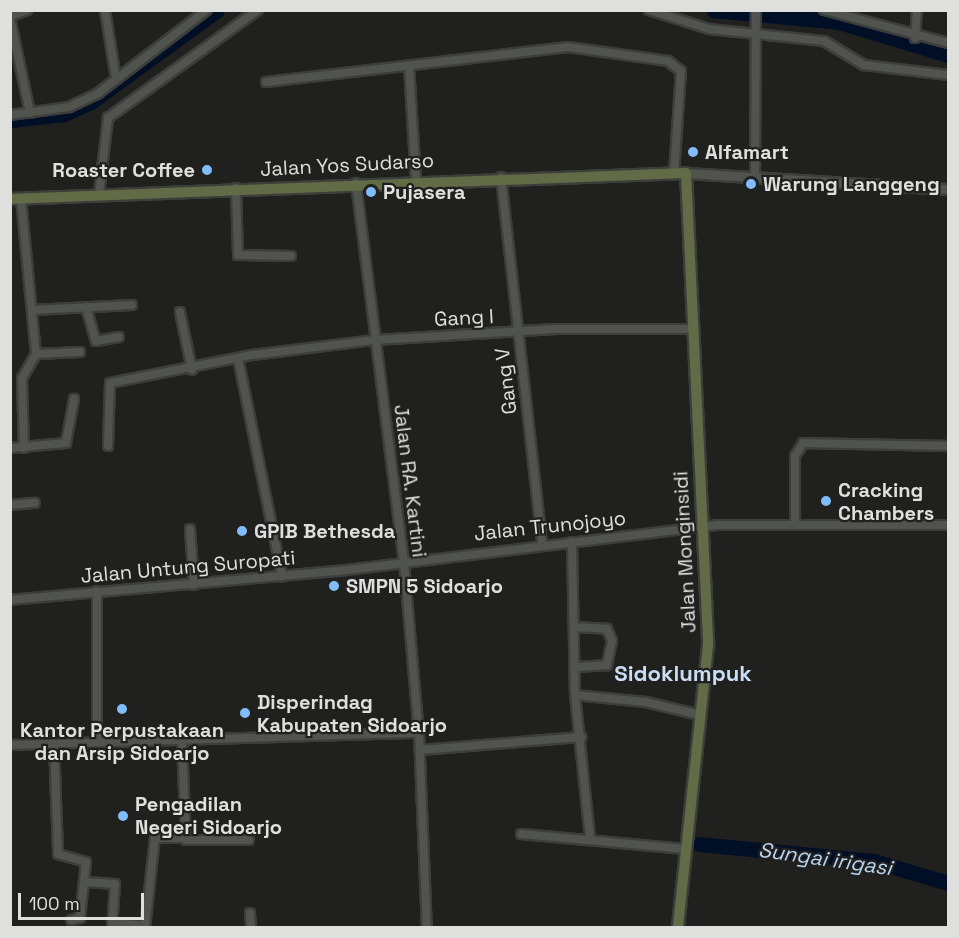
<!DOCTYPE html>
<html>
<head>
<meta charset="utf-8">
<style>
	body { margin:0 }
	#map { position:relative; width:959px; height:938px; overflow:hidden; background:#20211e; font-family:"Space Grotesk",sans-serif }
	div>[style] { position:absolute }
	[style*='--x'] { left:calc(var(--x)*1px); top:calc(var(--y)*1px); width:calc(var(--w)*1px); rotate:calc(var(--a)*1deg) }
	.river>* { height:15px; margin:-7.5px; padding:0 7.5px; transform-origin:7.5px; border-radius:7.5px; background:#000e26 }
	.roads { filter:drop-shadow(2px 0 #3d3e3b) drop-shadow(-2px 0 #3d3e3b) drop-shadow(0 2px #3d3e3b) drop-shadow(0 -2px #3d3e3b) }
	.minor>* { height:8px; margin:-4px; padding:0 4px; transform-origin:4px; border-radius:4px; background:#51534f }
	.tertiary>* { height:9px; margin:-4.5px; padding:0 4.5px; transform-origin:4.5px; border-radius:4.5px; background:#51534f }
	.secondary>* { height:10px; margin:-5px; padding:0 5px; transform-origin:5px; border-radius:5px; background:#616b46 }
	.dots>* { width:16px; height:16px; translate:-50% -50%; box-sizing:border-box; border:3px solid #20211e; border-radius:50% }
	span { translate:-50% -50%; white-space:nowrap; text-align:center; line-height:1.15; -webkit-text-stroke:4.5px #20211e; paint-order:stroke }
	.poi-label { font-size:20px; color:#dfe0dd; font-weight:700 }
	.left { translate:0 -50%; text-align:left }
	.right { translate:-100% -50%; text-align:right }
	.street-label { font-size:20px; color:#dfe0dd }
	.water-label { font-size:21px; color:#b9d4f2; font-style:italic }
	.quarter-label { font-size:22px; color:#c9def6; font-weight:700 }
	.frame { position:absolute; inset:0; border:12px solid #dfe0dd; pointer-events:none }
	.scale { position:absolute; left:18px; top:893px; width:126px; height:27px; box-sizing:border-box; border:3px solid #dfe0dd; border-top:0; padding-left:8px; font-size:18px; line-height:21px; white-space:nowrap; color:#dfe0dd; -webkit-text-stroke:4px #20211e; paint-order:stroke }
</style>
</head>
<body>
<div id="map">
	<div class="river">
		<i style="--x:713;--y:10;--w:127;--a:5.4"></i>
		<i style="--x:839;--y:22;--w:114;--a:16.8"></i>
		<i style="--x:10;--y:120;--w:54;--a:-6.3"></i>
		<i style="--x:64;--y:114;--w:30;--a:-24"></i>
		<i style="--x:91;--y:102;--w:156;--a:-36.1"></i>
		<i style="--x:699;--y:844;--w:176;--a:5.5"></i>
		<i style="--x:874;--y:861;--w:77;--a:16.6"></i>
	</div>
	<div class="roads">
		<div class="minor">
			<i style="--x:105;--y:10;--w:70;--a:80.9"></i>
			<i style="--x:649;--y:10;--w:63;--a:17.6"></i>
			<i style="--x:709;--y:29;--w:116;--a:6"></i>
			<i style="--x:824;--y:41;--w:47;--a:31"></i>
			<i style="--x:864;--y:65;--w:85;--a:6.8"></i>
			<i style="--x:824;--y:10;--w:128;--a:14.9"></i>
			<i style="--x:10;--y:16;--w:18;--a:-19"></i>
			<i style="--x:10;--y:18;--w:97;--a:78.1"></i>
			<i style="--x:915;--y:38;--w:28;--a:-86"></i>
			<i style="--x:409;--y:66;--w:113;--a:86.5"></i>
			<i style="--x:266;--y:82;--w:304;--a:-6.6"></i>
			<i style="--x:568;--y:47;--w:101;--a:8"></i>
			<i style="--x:668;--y:61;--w:16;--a:38"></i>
			<i style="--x:681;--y:71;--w:103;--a:93.9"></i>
			<i style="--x:10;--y:115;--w:60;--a:-7.7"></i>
			<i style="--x:69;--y:107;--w:31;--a:-25"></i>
			<i style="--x:97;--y:94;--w:138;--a:-37.4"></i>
			<i style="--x:755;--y:176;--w:166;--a:-89.7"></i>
			<i style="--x:501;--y:177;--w:369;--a:83.6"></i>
			<i style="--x:356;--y:183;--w:383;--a:82.8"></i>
			<i style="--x:404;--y:563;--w:171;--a:85"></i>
			<i style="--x:419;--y:733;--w:195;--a:87.7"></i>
			<i style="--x:236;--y:188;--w:67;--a:88.3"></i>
			<i style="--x:238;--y:255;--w:53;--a:1.1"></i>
			<i style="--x:99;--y:194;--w:77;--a:-83.2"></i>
			<i style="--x:108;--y:118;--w:185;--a:-35.8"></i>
			<i style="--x:21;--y:199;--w:156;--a:84.5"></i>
			<i style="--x:36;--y:354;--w:28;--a:120"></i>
			<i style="--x:22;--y:378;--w:70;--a:88.4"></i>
			<i style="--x:86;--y:307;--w:35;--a:74"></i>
			<i style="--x:96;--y:341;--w:23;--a:-10"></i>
			<i style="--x:32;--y:310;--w:100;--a:-2.9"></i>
			<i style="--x:180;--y:312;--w:59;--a:78.3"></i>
			<i style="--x:36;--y:354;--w:44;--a:-2.6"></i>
			<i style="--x:238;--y:358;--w:223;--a:78.6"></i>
			<i style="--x:108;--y:446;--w:63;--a:-88.2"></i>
			<i style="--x:110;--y:383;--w:145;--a:-11.2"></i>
			<i style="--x:252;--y:355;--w:124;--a:-7"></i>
			<i style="--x:375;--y:340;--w:181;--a:-3.5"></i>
			<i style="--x:556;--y:329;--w:137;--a:0"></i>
			<i style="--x:10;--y:448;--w:56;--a:-5.1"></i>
			<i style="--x:66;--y:443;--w:45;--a:-79.7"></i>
			<i style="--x:10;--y:505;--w:25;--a:-5"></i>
			<i style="--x:795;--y:524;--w:68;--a:-90"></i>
			<i style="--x:795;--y:456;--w:15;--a:-58"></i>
			<i style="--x:803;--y:443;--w:145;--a:1.2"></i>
			<i style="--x:190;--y:529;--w:56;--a:85.9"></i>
			<i style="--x:572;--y:542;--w:153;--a:88.9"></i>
			<i style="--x:575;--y:695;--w:144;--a:84"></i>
			<i style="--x:10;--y:600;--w:329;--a:-5.1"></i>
			<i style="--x:338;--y:571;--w:382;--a:-6.9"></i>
			<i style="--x:717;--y:525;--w:231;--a:0"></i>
			<i style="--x:574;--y:627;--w:33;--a:3"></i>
			<i style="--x:607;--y:629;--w:13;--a:67"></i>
			<i style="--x:612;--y:641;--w:25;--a:102"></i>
			<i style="--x:607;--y:665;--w:31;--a:176"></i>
			<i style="--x:575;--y:695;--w:71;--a:5.6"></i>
			<i style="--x:646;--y:702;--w:56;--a:13.5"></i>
			<i style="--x:97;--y:742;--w:151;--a:-90"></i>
			<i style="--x:182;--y:742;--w:98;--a:87.7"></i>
			<i style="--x:186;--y:840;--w:63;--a:0"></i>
			<i style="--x:54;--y:743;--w:111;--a:87.9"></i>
			<i style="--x:58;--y:854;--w:29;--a:16"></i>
			<i style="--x:86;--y:862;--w:56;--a:96.1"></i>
			<i style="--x:80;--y:918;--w:9;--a:167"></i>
			<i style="--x:10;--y:745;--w:409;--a:-1.7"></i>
			<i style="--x:420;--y:750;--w:162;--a:-4.6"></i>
			<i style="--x:521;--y:834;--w:165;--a:5.2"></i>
			<i style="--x:86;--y:882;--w:29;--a:4"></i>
			<i style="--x:115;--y:884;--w:44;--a:93.9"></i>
			<i style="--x:250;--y:913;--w:15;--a:86"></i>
			<i style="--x:113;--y:923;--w:31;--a:4"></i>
			<i style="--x:145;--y:928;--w:91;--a:-83.7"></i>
			<i style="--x:155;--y:838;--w:30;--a:0"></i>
		</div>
		<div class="tertiary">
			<i style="--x:686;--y:173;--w:262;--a:3.5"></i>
		</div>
		<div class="secondary">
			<i style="--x:10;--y:199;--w:676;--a:-2.2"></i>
			<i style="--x:686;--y:173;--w:473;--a:87.3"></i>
			<i style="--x:708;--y:645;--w:285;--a:96.1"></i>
		</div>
	</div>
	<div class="dots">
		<i style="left:693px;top:152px;background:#82bcfa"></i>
		<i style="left:207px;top:170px;background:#82bcfa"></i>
		<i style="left:751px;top:184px;background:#82bcfa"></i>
		<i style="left:371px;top:192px;background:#82bcfa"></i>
		<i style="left:826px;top:501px;background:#82bcfa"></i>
		<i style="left:242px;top:531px;background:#82bcfa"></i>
		<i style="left:334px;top:586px;background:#82bcfa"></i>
		<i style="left:122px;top:709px;background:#82bcfa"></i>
		<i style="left:245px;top:713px;background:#82bcfa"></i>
		<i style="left:123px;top:816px;background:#82bcfa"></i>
	</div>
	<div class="poi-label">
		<span class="left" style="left:705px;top:152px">Alfamart</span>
		<span class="right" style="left:195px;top:170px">Roaster Coffee</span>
		<span class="left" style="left:763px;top:184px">Warung Langgeng</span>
		<span class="left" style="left:383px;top:192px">Pujasera</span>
		<span class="left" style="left:838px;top:502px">Cracking<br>Chambers</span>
		<span class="left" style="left:254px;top:531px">GPIB Bethesda</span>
		<span class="left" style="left:346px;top:586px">SMPN 5 Sidoarjo</span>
		<span class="left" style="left:257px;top:714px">Disperindag<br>Kabupaten Sidoarjo</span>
		<span style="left:122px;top:742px">Kantor Perpustakaan<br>dan Arsip Sidoarjo</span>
		<span class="left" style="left:135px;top:816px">Pengadilan<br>Negeri Sidoarjo</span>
	</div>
	<div class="street-label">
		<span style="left:347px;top:165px;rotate:-3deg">Jalan Yos Sudarso</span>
		<span style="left:464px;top:318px;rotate:-3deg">Gang I</span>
		<span style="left:506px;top:381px;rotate:-97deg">Gang V</span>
		<span style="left:410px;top:481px;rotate:83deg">Jalan RA. Kartini</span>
		<span style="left:550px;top:526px;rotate:-6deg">Jalan Trunojoyo</span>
		<span style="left:685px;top:552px;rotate:-93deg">Jalan Monginsidi</span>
		<span style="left:188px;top:567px;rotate:-5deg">Jalan Untung Suropati</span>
	</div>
	<div class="water-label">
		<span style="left:825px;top:859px;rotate:8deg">Sungai irigasi</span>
	</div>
	<div class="quarter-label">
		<span style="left:683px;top:674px">Sidoklumpuk</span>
	</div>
	<div class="frame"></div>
	<div class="scale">100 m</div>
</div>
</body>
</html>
